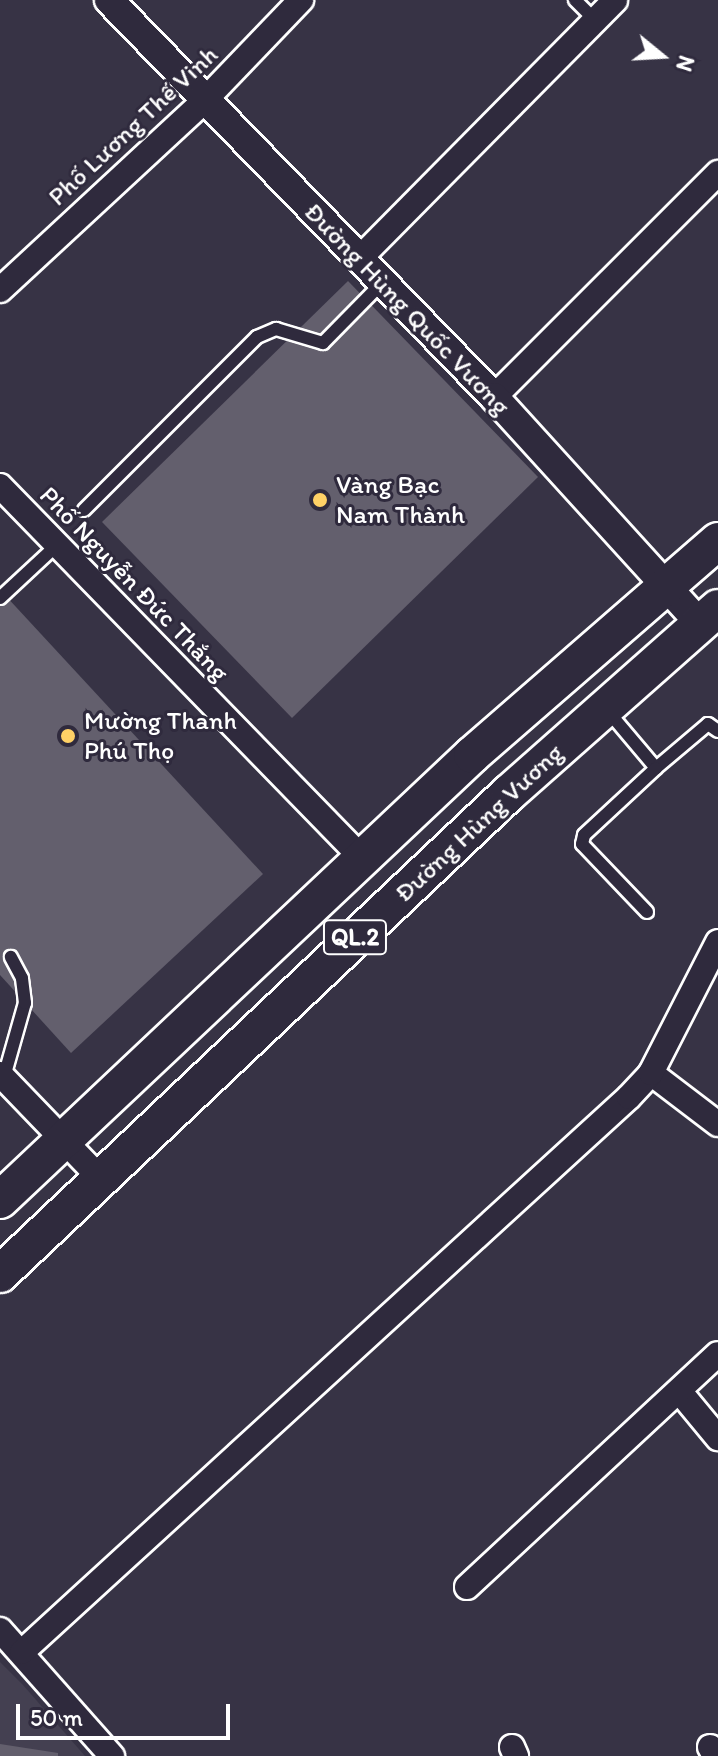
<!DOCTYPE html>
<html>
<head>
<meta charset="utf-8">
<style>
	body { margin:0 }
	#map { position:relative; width:718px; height:1756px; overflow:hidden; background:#373345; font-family:Itim,sans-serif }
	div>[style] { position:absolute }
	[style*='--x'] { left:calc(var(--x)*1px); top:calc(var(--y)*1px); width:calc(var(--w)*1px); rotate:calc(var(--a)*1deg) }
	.built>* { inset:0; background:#444051 }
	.building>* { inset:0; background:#635f6d }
	.roads { filter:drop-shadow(2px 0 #fff) drop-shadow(-2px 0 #fff) drop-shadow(0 2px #fff) drop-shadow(0 -2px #fff) }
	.service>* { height:12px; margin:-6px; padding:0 6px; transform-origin:6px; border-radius:6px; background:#2f2a3d }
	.minor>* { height:24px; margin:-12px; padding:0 12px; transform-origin:12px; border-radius:12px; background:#2f2a3d }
	.tertiary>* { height:28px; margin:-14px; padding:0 14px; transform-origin:14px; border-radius:14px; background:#2f2a3d }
	.primary>* { height:36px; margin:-18px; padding:0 18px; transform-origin:18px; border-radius:18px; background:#2f2a3d }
	.dots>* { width:22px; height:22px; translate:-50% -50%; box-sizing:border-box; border:4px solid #2f2a3d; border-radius:50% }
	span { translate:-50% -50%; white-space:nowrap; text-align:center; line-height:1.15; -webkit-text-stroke:6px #2f2a3d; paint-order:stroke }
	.shield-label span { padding:2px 6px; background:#2f2a3d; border:2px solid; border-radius:6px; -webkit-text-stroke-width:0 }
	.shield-label { font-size:24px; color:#fff; font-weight:700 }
	.street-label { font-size:26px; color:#fff }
	.poi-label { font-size:26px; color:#fff }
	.left { translate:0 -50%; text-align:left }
	.north { position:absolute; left:622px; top:16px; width:80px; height:80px; -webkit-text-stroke:6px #2f2a3d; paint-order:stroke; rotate:108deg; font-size:22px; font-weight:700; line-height:32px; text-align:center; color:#fff }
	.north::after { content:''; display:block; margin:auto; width:28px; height:36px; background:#fff; clip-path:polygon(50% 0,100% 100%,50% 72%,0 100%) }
	.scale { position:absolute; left:16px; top:1704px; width:214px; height:36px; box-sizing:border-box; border:4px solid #fff; border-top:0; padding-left:10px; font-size:24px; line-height:28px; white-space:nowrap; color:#fff; -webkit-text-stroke:6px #2f2a3d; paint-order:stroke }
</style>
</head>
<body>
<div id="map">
	<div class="built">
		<i style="clip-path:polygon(0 1662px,23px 1685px,85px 1756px,0 1756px)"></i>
	</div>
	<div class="building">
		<i style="clip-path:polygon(348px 281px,538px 477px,292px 718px,102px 522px)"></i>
		<i style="clip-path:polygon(4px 594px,263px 874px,71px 1053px,0 975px,0 598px)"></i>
		<i style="clip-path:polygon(0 1744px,58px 1753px,58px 1756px,0 1756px)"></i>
	</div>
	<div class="roads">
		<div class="service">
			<i style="--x:575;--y:0;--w:28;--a:45"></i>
			<i style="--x:84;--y:510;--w:245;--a:-45"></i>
			<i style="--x:257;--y:337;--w:21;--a:-23"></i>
			<i style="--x:276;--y:329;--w:49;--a:16.6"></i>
			<i style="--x:323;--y:343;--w:84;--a:-45.5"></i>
			<i style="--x:0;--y:598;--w:78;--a:-42.9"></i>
			<i style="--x:607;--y:710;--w:76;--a:49.8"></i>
			<i style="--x:656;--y:768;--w:68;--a:-40.2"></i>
			<i style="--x:708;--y:724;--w:12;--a:35"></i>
			<i style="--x:647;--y:912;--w:94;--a:-133.7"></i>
			<i style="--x:582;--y:844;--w:9;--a:-77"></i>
			<i style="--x:584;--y:835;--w:98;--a:-42.9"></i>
			<i style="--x:4;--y:1077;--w:77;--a:-74.2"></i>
			<i style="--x:25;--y:1003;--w:25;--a:-97"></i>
			<i style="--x:22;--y:978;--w:24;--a:-118"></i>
		</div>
		<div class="minor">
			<i style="--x:359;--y:259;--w:364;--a:-45.3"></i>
			<i style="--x:0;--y:290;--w:280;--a:-42.8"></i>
			<i style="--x:205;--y:100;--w:139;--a:-46.2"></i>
			<i style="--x:494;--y:397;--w:317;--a:-45"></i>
			<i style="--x:0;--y:486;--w:519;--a:45.78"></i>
			<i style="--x:651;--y:1073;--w:84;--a:37.3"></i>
			<i style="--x:0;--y:1074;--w:144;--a:46.1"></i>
			<i style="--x:680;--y:1392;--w:60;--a:50.4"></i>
			<i style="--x:467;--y:1587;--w:342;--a:-42.9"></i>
			<i style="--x:0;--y:1630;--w:169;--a:48.4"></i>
			<i style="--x:22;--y:1652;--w:822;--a:-42.44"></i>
			<i style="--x:629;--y:1097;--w:33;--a:-47"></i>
			<i style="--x:651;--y:1073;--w:147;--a:-62.9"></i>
			<i style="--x:512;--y:1747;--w:10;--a:66"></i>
			<i style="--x:710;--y:1747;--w:10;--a:61"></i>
		</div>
		<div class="tertiary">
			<i style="--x:109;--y:0;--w:553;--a:45.88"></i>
			<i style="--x:494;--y:397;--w:306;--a:47.7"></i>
		</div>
		<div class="primary">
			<i style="--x:0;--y:1200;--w:649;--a:-43.31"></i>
			<i style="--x:472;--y:755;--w:326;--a:-41"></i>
			<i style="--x:0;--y:1274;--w:700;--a:-43.38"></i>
			<i style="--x:509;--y:793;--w:279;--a:-41.5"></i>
		</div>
	</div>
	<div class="dots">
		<i style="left:320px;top:500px;background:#ffd166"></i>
		<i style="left:68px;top:736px;background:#ffd166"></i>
	</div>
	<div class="shield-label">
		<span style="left:355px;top:937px">QL.2</span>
	</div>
	<div class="street-label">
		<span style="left:133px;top:126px;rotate:-43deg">Phố Lương Thế Vinh</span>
		<span style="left:407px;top:309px;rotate:46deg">Đường Hùng Quốc Vương</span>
		<span style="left:134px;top:584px;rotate:46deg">Phố Nguyễn Đức Thắng</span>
		<span style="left:479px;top:823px;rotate:-43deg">Đường Hùng Vương</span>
	</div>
	<div class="poi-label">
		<span class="left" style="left:336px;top:500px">Vàng Bạc<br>Nam Thành</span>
		<span class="left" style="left:84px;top:736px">Mường Thanh<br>Phú Thọ</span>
	</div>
	<div class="north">N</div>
	<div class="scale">50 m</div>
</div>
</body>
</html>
